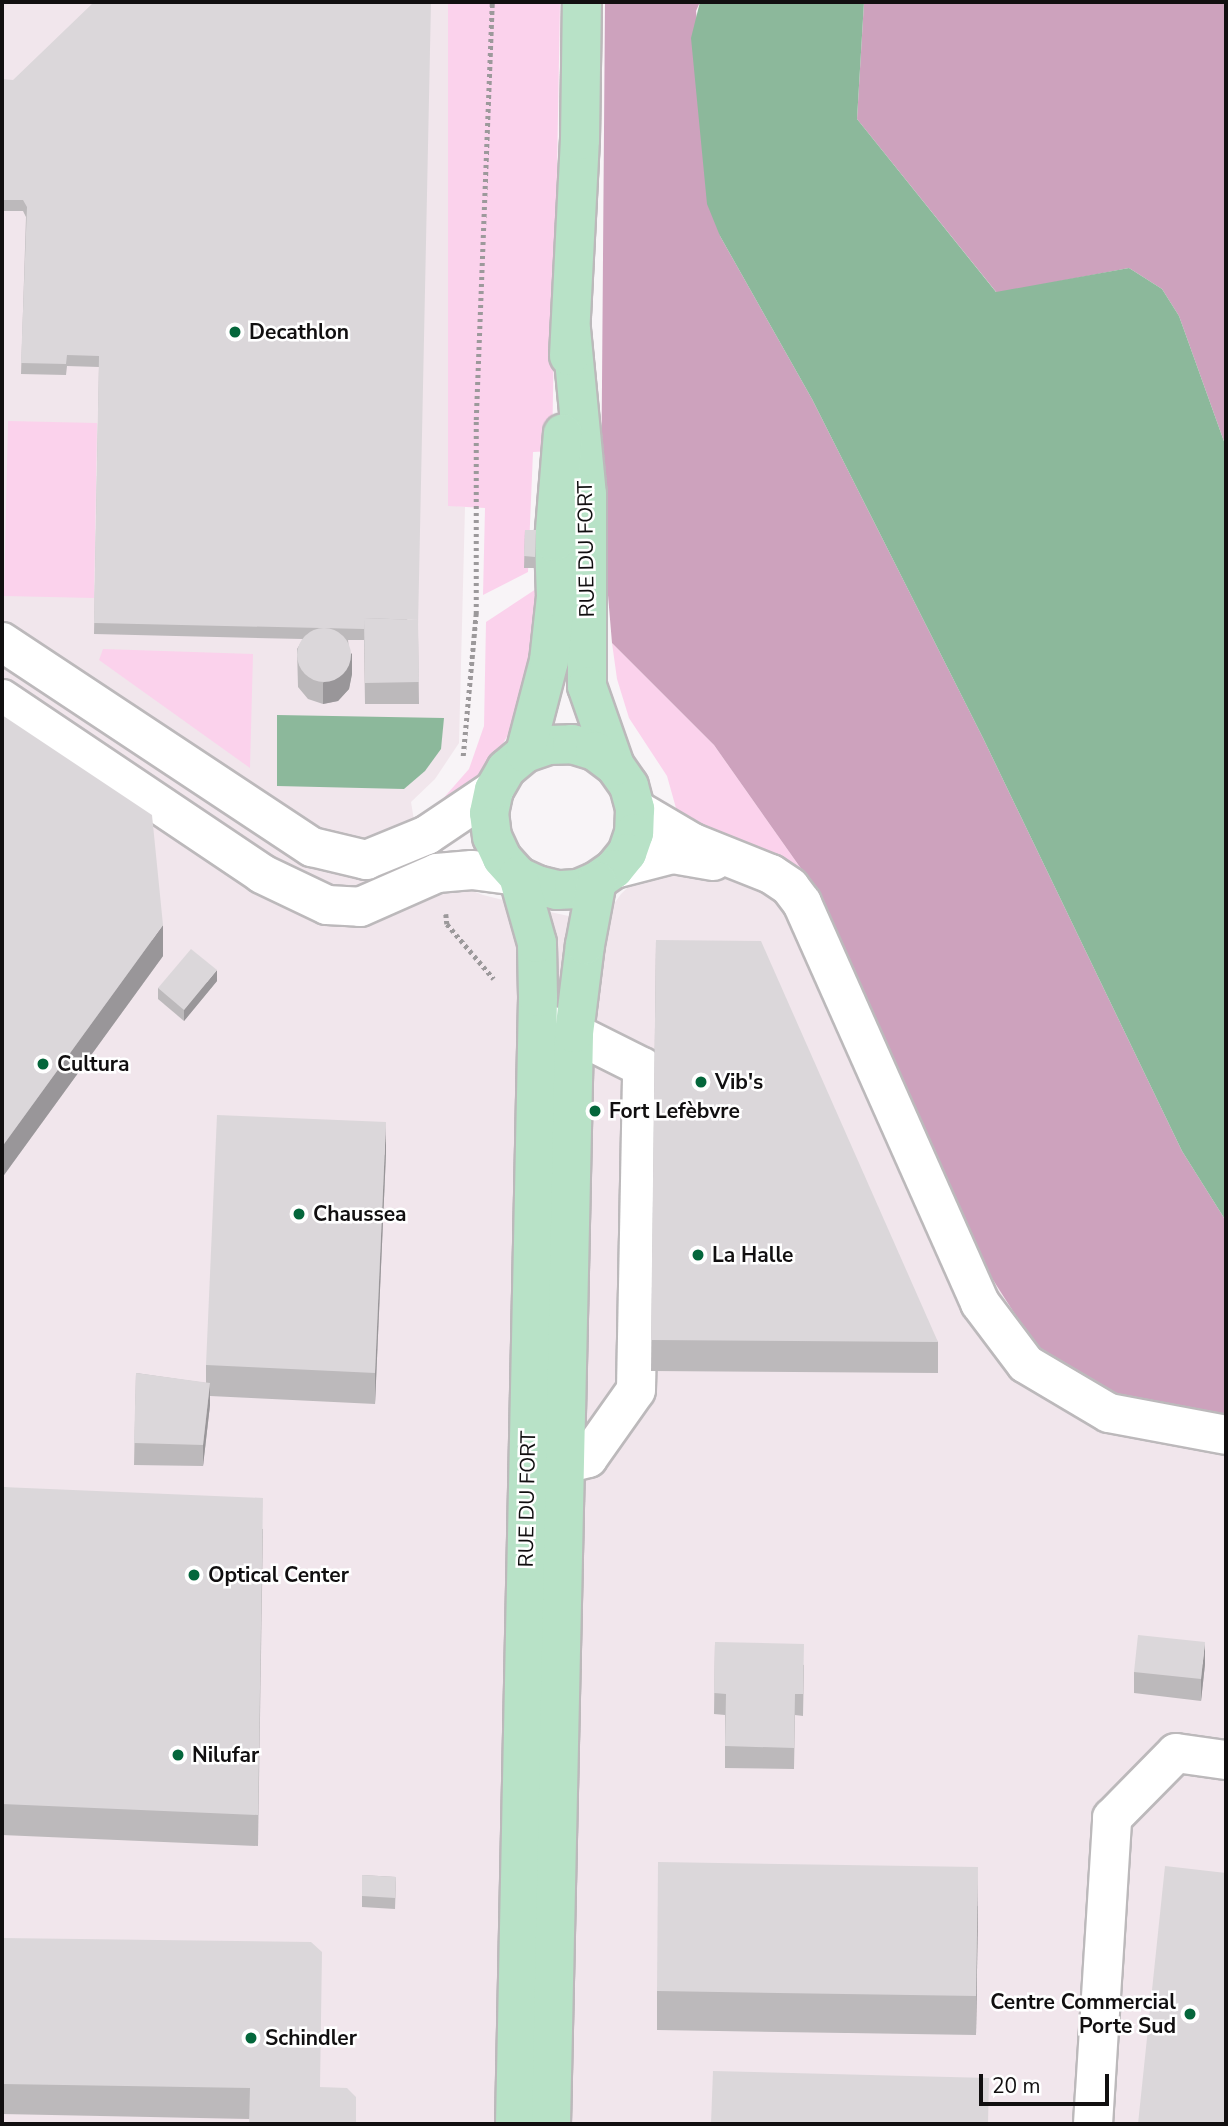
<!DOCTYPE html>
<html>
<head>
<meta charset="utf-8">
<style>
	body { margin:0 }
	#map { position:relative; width:1228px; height:2126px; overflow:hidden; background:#f8f4f7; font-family:"Nunito Sans",sans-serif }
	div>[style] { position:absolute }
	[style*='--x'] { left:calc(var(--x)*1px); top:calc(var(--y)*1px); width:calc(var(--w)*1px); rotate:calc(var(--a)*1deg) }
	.built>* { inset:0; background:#f1e6ec }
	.green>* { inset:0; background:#fbd2ec }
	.forest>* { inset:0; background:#cda2bd }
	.water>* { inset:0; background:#8cb89b }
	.path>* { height:4.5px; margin-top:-2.25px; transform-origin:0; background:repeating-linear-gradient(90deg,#9c999b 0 3.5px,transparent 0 7px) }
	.roads { filter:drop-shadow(2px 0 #bcb9bb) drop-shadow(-2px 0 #bcb9bb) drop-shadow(0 2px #bcb9bb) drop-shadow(0 -2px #bcb9bb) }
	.minor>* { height:38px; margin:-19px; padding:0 19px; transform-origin:19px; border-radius:19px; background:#fff }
	.major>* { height:38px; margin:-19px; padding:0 19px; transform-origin:19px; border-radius:19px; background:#b8e2c7 }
	.wall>* { inset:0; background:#bcb9bb }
	.shaded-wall>* { inset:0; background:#999699 }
	.building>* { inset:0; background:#dbd7da }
	.round { border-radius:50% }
	.dots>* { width:19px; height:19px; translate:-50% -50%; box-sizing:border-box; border:4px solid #fff; border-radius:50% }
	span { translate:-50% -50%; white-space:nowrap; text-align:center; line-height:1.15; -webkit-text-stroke:5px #fff; paint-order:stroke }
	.poi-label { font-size:21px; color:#110f10; font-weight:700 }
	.left { translate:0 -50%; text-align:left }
	.right { translate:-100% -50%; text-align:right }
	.street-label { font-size:21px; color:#110f10 }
	.frame { position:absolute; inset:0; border:4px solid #110f10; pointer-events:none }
	.scale { position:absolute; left:979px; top:2074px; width:130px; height:32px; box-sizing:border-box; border:4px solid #110f10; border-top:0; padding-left:9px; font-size:21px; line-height:24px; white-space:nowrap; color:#110f10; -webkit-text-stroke:5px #fff; paint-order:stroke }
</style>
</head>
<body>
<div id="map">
	<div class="built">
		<i style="clip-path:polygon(2px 2px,448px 2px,448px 505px,465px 507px,459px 743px,435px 779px,411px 802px,425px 887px,452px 883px,483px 895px,550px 912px,578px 918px,604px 918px,621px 894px,652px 864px,807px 877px,1226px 1417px,1226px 2124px,2px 2124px)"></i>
	</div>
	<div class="green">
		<i style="clip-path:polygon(448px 2px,560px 2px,552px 451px,533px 452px,528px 572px,483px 595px,485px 508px,448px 506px)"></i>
		<i style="clip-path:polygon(8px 421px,97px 423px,94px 598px,4px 596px)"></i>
		<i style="clip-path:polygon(536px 589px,548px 593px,530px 697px,501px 747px,471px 788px,433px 810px,469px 769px,484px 726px,486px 622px)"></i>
		<i style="clip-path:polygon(612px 643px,714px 745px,807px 877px,681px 826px,667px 776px,629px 718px,617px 679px)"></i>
		<i style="clip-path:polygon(103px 649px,253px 654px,250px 768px,99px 660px)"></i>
	</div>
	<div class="forest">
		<i style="clip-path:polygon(605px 2px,700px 2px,696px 11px,720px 236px,812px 399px,983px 738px,1182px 1151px,1226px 1221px,1226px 1417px,1091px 1391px,1034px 1344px,974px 1250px,807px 877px,714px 745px,612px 643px,601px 511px)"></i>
		<i style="clip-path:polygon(864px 2px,1226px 2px,1226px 447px,1179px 316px,1162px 289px,1129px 268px,997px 293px,857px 119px)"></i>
	</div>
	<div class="water">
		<i style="clip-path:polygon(700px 2px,864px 2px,857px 119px,996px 292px,1129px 268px,1162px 289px,1179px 316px,1226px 447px,1226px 1221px,1182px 1151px,983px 738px,812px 399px,720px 236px,707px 204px,691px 38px)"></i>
		<i style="clip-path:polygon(277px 715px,444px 718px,441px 749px,425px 771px,404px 789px,277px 786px)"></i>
	</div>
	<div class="path">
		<i style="--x:463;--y:756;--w:143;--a:-84.8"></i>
		<i style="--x:476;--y:614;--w:194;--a:-90"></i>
		<i style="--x:476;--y:420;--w:418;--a:-87.8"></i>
		<i style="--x:446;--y:914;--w:10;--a:84"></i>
		<i style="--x:447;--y:924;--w:72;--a:49.5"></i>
	</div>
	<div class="roads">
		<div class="minor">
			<i style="--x:2;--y:642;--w:372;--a:33.5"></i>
			<i style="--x:312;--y:847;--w:56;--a:13.5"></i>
			<i style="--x:366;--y:860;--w:66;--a:-22.3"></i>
			<i style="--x:427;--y:835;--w:81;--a:-33.9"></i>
			<i style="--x:2;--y:699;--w:313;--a:33.9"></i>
			<i style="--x:262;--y:874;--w:72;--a:25.5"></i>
			<i style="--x:327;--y:905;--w:33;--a:3"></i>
			<i style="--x:360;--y:907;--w:84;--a:-23.8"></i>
			<i style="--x:437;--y:873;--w:35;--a:-5"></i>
			<i style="--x:472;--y:870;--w:46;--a:7.4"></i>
			<i style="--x:635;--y:809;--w:67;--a:30.4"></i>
			<i style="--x:693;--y:843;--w:84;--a:21.7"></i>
			<i style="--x:771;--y:874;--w:23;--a:34"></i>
			<i style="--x:790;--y:887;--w:20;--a:53"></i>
			<i style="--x:802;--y:903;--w:438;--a:66"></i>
			<i style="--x:980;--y:1303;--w:76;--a:53"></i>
			<i style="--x:1026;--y:1364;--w:96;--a:30.6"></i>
			<i style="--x:1109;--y:1413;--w:119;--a:10.6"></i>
			<i style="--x:614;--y:869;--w:61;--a:-14.3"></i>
			<i style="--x:673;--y:854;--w:41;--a:9.9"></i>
			<i style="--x:534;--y:1465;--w:30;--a:-2"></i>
			<i style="--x:564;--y:1464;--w:25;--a:-14"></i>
			<i style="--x:588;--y:1458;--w:83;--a:-54.8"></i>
			<i style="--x:636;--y:1390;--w:323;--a:-88.9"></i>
			<i style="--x:642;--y:1067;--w:76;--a:-153.4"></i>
			<i style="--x:574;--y:1033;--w:29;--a:-162"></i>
			<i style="--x:1093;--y:2124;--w:307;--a:-86.4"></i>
			<i style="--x:1112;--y:1818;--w:91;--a:-45.4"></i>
			<i style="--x:1176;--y:1753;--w:50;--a:8"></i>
		</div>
		<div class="major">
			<i style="--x:571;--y:329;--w:166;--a:84.5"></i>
			<i style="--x:587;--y:494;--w:192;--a:90"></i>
			<i style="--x:587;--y:686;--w:85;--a:70.7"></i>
			<i style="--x:615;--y:766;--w:24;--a:55"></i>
			<i style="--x:629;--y:786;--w:24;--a:75"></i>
			<i style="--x:635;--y:809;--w:24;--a:92"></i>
			<i style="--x:634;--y:833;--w:21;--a:109"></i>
			<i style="--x:627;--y:853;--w:21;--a:129"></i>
			<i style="--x:614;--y:869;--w:21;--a:145"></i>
			<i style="--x:597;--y:881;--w:21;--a:157"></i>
			<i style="--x:578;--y:889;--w:21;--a:177"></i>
			<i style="--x:557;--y:890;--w:21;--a:-166"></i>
			<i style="--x:537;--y:885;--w:21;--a:-155"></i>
			<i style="--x:518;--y:876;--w:24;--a:-132"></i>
			<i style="--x:502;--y:858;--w:23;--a:-115"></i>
			<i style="--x:492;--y:837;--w:24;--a:-97"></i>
			<i style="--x:489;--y:813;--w:24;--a:-78"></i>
			<i style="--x:494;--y:790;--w:24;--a:-60"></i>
			<i style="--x:506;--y:769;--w:25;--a:-40"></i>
			<i style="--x:525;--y:753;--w:24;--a:-19"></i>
			<i style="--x:548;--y:745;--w:24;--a:-2"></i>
			<i style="--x:572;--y:744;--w:24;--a:17"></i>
			<i style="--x:595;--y:751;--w:25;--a:37"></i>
			<i style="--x:569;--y:356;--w:216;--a:-87.1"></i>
			<i style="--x:580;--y:140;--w:138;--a:-89.2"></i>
			<i style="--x:525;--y:753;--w:95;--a:-75.4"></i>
			<i style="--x:549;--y:661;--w:64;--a:-83.8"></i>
			<i style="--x:556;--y:597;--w:55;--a:-92.1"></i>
			<i style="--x:554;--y:542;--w:109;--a:-85.3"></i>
			<i style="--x:515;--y:2124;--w:1127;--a:-88.83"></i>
			<i style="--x:538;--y:997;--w:54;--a:-91.1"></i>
			<i style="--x:537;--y:943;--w:70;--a:-105.8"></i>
			<i style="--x:551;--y:2124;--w:1091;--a:-88.79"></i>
			<i style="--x:574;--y:1033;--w:89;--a:-82.9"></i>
			<i style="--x:585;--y:945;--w:65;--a:-79.4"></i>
		</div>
	</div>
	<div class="wall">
		<i style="clip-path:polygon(2px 79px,418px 634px,419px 704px,365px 704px,364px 640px,348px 640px,352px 674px,349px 689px,338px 701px,323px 704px,308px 699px,298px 687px,297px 649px,303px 639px,94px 634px,99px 367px,67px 366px,66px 375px,21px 374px,26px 217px,23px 211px,2px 211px)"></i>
		<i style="clip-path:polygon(525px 530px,536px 530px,535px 568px,524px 568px)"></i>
		<i style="clip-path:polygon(2px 715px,163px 956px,4px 1175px,2px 1173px)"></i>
		<i style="clip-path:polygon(656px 940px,938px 1342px,938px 1373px,651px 1371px)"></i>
		<i style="clip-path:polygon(217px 981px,184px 1021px,158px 999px,158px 988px)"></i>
		<i style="clip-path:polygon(386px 1153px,375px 1404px,210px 1396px,210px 1405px,203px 1466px,134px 1465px,136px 1373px,206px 1383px,206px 1365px)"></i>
		<i style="clip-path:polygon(2px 1487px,263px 1529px,258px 1846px,2px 1835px)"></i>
		<i style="clip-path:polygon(715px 1642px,804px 1665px,803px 1716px,795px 1715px,794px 1769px,725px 1768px,725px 1715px,714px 1714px)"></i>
		<i style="clip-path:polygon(1205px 1664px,1201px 1701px,1134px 1693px,1134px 1672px)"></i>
		<i style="clip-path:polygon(362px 1875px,396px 1877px,395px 1909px,362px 1907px)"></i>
		<i style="clip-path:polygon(978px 1906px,976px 2035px,657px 2030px,657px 1991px)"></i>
		<i style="clip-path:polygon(2px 1938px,320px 2087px,249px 2119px,2px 2114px)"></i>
	</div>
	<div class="shaded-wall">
		<i style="clip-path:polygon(352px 653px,352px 674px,349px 689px,338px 701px,323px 704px,323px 683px)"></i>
		<i style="clip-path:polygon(163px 925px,163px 956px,4px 1175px,4px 1144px)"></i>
		<i style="clip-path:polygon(217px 970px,217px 981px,184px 1021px,184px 1010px)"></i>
		<i style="clip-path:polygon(386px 1122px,386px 1153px,375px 1404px,375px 1373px)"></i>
		<i style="clip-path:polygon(210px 1383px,210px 1405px,203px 1466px,203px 1445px)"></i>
		<i style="clip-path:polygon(1205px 1642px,1205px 1664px,1201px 1701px,1201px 1679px)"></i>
		<i style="clip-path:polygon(978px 1867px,978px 1906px,976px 2035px,976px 1996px)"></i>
	</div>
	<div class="building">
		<i style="clip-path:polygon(94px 2px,431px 2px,418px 627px,418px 620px,364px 618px,364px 629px,94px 623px,99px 356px,67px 355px,66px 364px,21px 363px,27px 207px,23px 200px,2px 200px,2px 79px,13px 80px)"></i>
		<i style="clip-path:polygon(525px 530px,536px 530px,535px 557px,524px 556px)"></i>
		<i style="clip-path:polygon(364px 618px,418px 620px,419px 682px,365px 683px)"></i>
		<i class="round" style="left:297px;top:628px;width:54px;height:54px"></i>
		<i style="clip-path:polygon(2px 715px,152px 815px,163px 925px,4px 1144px,2px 1142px)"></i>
		<i style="clip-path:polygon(656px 940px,761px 941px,938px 1342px,651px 1340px)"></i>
		<i style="clip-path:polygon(191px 949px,217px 970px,184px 1010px,158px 988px)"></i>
		<i style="clip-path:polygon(217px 1115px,386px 1122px,375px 1373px,206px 1365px)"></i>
		<i style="clip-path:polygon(136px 1373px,210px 1383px,203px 1445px,134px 1443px)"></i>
		<i style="clip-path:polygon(2px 1487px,263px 1498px,258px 1815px,2px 1804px)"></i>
		<i style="clip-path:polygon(1138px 1635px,1205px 1642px,1201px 1679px,1134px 1672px)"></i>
		<i style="clip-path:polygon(715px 1642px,804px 1644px,803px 1694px,795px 1694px,794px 1748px,725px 1746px,726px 1694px,714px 1693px)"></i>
		<i style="clip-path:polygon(658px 1862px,978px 1867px,976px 1996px,657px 1991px)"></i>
		<i style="clip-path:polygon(1165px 1866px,1226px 1873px,1226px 2124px,1138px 2124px)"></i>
		<i style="clip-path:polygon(362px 1875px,396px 1877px,395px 1898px,362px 1896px)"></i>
		<i style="clip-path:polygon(2px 1938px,311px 1942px,322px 1952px,320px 2087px,347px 2088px,356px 2097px,356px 2124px,249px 2124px,250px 2088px,2px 2084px)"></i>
		<i style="clip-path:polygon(713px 2071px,989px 2078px,988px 2124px,711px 2124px)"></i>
	</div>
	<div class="dots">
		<i style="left:235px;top:332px;background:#04663b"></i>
		<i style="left:43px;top:1064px;background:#04663b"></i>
		<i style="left:701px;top:1082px;background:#04663b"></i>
		<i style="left:595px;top:1111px;background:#04663b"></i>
		<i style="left:299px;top:1214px;background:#04663b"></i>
		<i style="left:698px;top:1255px;background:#04663b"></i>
		<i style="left:194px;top:1575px;background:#04663b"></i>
		<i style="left:178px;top:1755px;background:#04663b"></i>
		<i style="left:1190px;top:2014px;background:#04663b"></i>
		<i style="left:251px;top:2038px;background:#04663b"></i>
	</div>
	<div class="poi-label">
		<span class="left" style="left:249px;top:332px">Decathlon</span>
		<span class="left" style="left:57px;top:1064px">Cultura</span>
		<span class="left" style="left:715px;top:1082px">Vib's</span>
		<span class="left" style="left:609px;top:1111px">Fort Lefèbvre</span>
		<span class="left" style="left:313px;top:1214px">Chaussea</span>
		<span class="left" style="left:712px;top:1255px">La Halle</span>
		<span class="left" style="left:208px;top:1575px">Optical Center</span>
		<span class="left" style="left:192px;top:1755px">Nilufar</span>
		<span class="right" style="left:1176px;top:2014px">Centre Commercial<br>Porte Sud</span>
		<span class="left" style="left:265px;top:2038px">Schindler</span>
	</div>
	<div class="street-label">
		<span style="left:586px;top:549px;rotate:-91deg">RUE DU FORT</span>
		<span style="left:527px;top:1499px;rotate:-89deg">RUE DU FORT</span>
	</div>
	<div class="frame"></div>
	<div class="scale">20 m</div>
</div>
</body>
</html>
